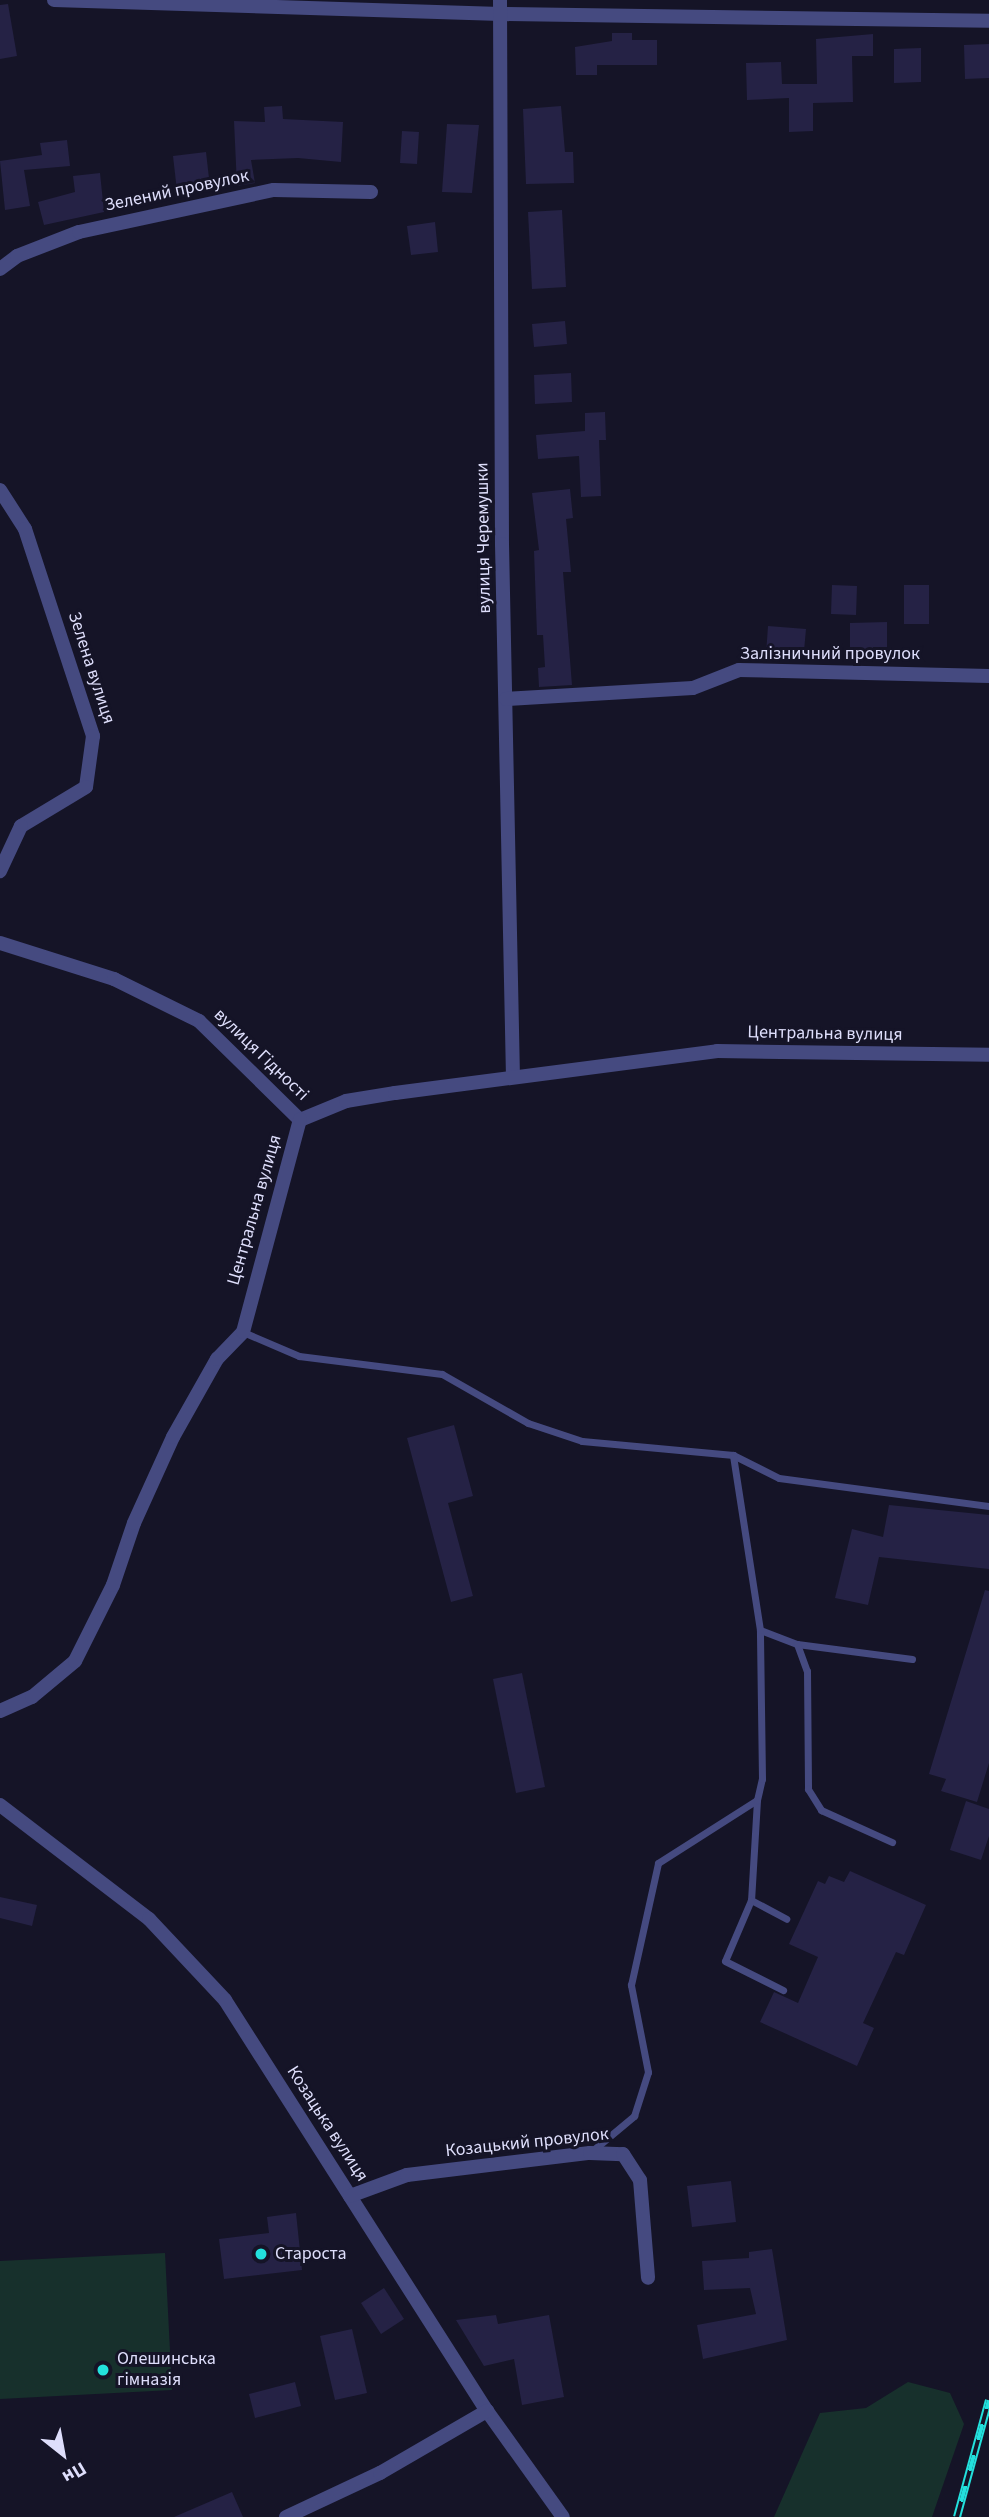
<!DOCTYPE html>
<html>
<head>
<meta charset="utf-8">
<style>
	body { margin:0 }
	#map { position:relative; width:989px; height:2517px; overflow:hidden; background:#151427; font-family:"Source Sans 3",sans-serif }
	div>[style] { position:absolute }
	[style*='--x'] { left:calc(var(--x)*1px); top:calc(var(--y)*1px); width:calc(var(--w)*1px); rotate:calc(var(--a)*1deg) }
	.green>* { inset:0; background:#17302c }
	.building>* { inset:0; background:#252245 }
	.service>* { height:7px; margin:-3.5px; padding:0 3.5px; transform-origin:3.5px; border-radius:3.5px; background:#454a80 }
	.minor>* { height:14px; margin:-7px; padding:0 7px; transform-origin:7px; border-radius:7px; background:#454a80 }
	.rail>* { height:8px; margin-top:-4px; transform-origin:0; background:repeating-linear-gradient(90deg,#151427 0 16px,#23e1dd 0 32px); box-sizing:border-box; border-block:2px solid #23e1dd }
	.dots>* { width:19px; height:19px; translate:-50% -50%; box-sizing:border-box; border:4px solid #151427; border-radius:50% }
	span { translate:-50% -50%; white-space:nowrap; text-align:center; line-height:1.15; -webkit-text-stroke:6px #151427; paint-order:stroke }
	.street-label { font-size:18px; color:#dedefb }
	.poi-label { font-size:18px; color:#dedefb }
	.left { translate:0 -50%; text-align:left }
	.north { position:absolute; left:28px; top:2419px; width:70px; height:70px; -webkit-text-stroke:5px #151427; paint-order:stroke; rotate:149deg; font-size:19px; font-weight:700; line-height:28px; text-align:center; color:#dedefb }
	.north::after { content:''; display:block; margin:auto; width:24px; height:32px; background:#dedefb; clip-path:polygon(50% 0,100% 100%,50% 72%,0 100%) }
</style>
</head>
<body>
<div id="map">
	<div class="green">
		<i style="clip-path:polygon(165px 2253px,172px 2390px,0 2399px,0 2261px)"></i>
		<i style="clip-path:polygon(908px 2382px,950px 2393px,964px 2424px,932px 2517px,774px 2517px,820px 2413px,866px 2408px)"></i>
	</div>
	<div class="building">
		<i style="clip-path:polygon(8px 4px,17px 56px,0 59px,0 5px)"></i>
		<i style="clip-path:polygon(612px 33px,632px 33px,632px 40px,657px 40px,657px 65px,597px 65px,597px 75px,576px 75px,575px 47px,612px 41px)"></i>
		<i style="clip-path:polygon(873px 34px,873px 56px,852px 56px,853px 102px,813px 103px,813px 131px,789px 132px,789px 98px,747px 100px,746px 63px,781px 62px,782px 84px,817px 84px,816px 39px)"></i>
		<i style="clip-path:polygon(989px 44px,989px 78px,965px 79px,964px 45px)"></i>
		<i style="clip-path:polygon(921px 48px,921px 82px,894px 83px,894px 49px)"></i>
		<i style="clip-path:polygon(282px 106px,283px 119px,343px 122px,341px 162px,298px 158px,251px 160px,255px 183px,237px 186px,234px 121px,265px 122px,264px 107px)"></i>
		<i style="clip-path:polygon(561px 106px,565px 152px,573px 152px,574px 183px,526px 184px,523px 109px)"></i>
		<i style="clip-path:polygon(447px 124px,479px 125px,472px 193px,442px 192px)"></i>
		<i style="clip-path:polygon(402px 131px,419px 132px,417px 164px,400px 163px)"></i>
		<i style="clip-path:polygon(67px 140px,70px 166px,24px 170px,30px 206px,5px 210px,0 161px,42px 155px,40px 143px)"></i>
		<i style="clip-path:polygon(206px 152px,210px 187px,177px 191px,173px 156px)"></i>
		<i style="clip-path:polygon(100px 173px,104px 212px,44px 225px,38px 202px,75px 192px,73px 176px)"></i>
		<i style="clip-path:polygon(562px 210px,566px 287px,532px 289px,528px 212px)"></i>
		<i style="clip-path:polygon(435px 222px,438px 252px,411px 255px,407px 226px)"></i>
		<i style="clip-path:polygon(565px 321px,567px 344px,534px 347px,532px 324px)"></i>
		<i style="clip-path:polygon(571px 373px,572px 402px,535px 404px,534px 375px)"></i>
		<i style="clip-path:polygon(605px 412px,606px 440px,599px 440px,601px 496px,581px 497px,579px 456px,538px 459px,536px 435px,585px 431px,585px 413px)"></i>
		<i style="clip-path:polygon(570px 489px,573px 518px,566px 519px,571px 572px,563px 572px,572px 685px,539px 687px,538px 668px,545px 667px,543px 635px,537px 635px,534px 551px,539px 550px,532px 493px)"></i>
		<i style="clip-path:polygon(832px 585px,857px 586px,856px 615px,831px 614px)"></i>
		<i style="clip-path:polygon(904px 585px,929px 585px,929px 624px,904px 624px)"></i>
		<i style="clip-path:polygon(887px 622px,887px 650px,850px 651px,850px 623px)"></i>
		<i style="clip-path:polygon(768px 626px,806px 629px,804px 651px,791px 649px,790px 658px,766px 655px)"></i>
		<i style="clip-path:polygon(454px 1425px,473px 1496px,448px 1503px,473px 1596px,451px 1602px,407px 1438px)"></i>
		<i style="clip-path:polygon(889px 1505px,989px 1515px,989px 1569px,879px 1557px,868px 1605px,835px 1598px,852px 1529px,883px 1537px)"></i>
		<i style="clip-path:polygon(985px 1590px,989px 1591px,989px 1763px,977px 1802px,941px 1791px,946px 1779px,929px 1774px)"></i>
		<i style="clip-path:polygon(522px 1673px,545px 1787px,516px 1793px,493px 1679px)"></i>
		<i style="clip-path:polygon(966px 1801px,989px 1809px,989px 1836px,981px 1860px,950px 1850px)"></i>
		<i style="clip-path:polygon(850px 1871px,926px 1905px,904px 1955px,896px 1952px,863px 2023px,874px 2028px,857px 2066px,760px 2022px,774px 1992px,798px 2003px,818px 1957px,789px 1944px,818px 1881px,825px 1884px,829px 1876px,844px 1882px)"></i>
		<i style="clip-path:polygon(0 1897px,37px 1905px,32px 1926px,0 1918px)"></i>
		<i style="clip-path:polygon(731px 2181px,736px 2222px,692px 2227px,687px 2186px)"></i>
		<i style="clip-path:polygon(296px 2213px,302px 2270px,224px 2279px,219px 2239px,269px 2233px,267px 2217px)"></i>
		<i style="clip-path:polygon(772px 2249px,787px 2340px,703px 2359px,697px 2325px,756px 2314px,750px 2288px,704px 2290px,702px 2261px,749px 2258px,749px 2252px)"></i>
		<i style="clip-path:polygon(384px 2288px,404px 2319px,381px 2334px,361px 2303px)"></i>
		<i style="clip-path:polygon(496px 2315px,498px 2324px,549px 2315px,564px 2397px,522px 2405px,514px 2359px,484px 2366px,456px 2320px)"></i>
		<i style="clip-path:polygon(352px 2329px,367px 2393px,335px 2400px,320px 2336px)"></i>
		<i style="clip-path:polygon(295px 2382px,301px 2406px,255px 2418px,249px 2394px)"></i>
		<i style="clip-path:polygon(232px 2492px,243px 2517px,174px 2517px)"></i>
	</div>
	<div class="service">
		<i style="--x:243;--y:1332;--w:61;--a:23.2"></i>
		<i style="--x:299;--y:1356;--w:144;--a:7.2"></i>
		<i style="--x:442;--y:1374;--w:99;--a:29.7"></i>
		<i style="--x:528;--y:1423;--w:57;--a:18.4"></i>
		<i style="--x:582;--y:1441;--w:152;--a:5.3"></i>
		<i style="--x:733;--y:1455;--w:51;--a:26.6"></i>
		<i style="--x:779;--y:1478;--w:212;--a:7.6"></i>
		<i style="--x:760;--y:1630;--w:40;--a:21"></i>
		<i style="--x:797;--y:1644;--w:116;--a:7.4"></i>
		<i style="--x:797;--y:1644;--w:29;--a:70"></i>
		<i style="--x:807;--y:1671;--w:118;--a:89.5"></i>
		<i style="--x:808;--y:1789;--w:25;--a:58"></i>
		<i style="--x:821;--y:1810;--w:78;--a:24.3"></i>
		<i style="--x:757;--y:1800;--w:100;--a:93.4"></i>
		<i style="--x:751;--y:1900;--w:40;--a:28"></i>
		<i style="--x:751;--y:1900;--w:66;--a:113.1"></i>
		<i style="--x:725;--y:1961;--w:65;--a:26.6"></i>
		<i style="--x:592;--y:2151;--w:55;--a:-39.8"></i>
		<i style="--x:634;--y:2116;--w:46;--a:-72.3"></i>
		<i style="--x:648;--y:2072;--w:89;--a:-101.1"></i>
		<i style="--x:631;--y:1985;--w:125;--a:-77.5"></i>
		<i style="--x:658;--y:1863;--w:117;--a:-32.5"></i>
		<i style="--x:757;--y:1800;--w:22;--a:-77"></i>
		<i style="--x:762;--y:1779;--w:149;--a:-90.8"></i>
		<i style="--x:760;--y:1630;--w:177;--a:-98.8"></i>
	</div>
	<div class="minor">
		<i style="--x:54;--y:0;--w:447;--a:1.8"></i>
		<i style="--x:501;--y:14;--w:488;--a:0.8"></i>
		<i style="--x:500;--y:0;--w:544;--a:89.79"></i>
		<i style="--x:502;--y:544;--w:532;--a:88.82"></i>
		<i style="--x:0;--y:269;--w:21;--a:-37"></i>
		<i style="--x:17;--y:256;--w:66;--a:-21.2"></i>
		<i style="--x:79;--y:232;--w:199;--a:-12.2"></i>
		<i style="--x:274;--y:190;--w:97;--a:1.2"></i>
		<i style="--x:0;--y:490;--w:46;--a:57.3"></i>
		<i style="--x:25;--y:529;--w:218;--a:71.8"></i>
		<i style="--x:93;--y:736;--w:51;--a:97.8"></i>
		<i style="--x:86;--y:787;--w:76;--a:149"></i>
		<i style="--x:21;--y:826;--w:50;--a:115"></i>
		<i style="--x:506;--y:699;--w:187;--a:-3.4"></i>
		<i style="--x:693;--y:688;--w:49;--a:-21.4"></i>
		<i style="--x:739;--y:670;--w:250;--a:1.4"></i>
		<i style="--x:0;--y:943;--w:120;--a:17.5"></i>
		<i style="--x:114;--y:979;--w:95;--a:26.3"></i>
		<i style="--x:199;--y:1021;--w:141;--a:44.4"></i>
		<i style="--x:300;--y:1120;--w:50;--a:-22.4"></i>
		<i style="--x:346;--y:1101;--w:50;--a:-9.3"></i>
		<i style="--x:395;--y:1093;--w:325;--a:-7.4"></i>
		<i style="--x:717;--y:1051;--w:272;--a:0.8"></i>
		<i style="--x:0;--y:1711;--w:35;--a:-24"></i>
		<i style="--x:32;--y:1697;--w:56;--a:-39.9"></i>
		<i style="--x:75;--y:1661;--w:85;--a:-63.4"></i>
		<i style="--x:113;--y:1585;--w:65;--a:-71.3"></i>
		<i style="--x:134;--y:1523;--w:94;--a:-65.6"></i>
		<i style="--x:173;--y:1437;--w:90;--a:-60.6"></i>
		<i style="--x:217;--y:1359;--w:37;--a:-46"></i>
		<i style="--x:243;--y:1332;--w:220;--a:-75"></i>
		<i style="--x:0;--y:1805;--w:188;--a:37.4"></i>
		<i style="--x:149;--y:1919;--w:111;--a:46.8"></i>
		<i style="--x:225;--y:2000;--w:487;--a:57.5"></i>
		<i style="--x:487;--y:2411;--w:130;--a:54.4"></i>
		<i style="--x:350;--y:2196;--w:61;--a:-20.2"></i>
		<i style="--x:407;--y:2175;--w:184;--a:-6.9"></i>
		<i style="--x:590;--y:2153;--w:33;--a:2"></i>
		<i style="--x:623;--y:2154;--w:31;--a:57"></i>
		<i style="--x:640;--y:2180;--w:98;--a:85.3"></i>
		<i style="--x:286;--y:2517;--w:104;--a:-25.1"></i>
		<i style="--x:380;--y:2473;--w:124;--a:-30.1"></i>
	</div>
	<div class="rail">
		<i style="--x:957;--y:2517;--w:121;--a:-74.7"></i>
	</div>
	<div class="dots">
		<i style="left:261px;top:2254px;background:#23e1dd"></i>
		<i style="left:103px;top:2370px;background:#23e1dd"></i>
	</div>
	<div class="street-label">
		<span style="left:177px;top:191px;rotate:-12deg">Зелений провулок</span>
		<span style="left:484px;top:538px;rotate:-91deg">вулиця Черемушки</span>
		<span style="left:830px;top:654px">Залізничний провулок</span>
		<span style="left:91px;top:668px;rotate:72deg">Зелена вулиця</span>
		<span style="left:825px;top:1034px;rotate:1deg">Центральна вулиця</span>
		<span style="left:261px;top:1055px;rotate:44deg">вулиця Гідності</span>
		<span style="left:255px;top:1210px;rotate:-74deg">Центральна вулиця</span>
		<span style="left:327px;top:2124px;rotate:57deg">Козацька вулиця</span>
		<span style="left:527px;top:2143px;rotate:-6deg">Козацький провулок</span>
	</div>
	<div class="poi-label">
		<span class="left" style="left:275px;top:2254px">Староста</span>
		<span class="left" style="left:117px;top:2370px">Олешинська<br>гімназія</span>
	</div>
	<div class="north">Пн</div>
</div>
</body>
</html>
